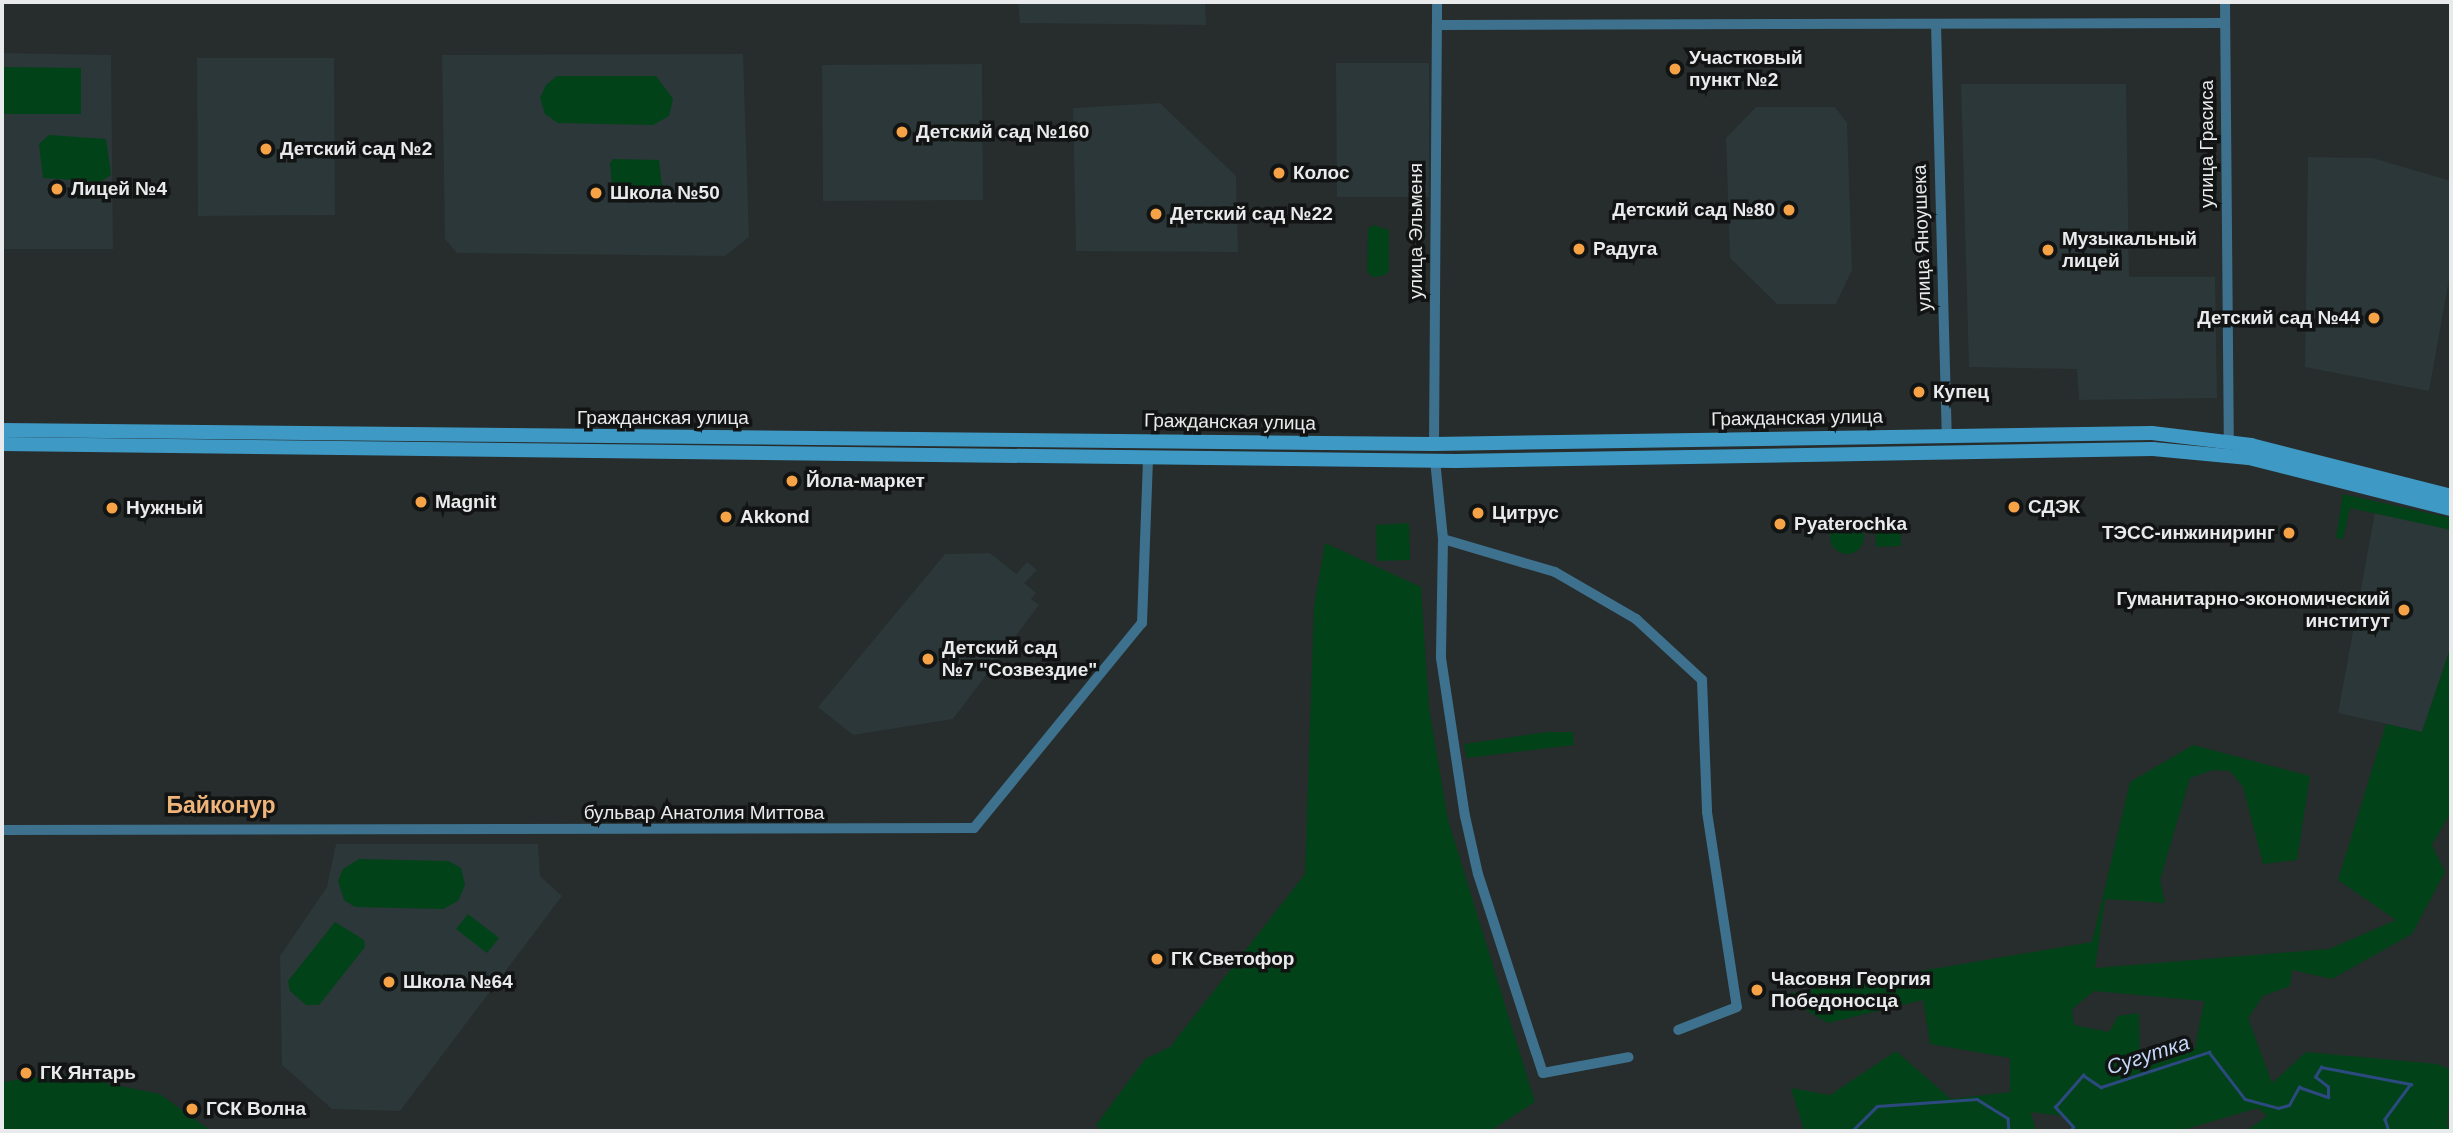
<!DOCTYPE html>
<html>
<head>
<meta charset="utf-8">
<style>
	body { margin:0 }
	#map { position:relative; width:2453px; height:1133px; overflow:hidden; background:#272c2c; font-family:Arial,sans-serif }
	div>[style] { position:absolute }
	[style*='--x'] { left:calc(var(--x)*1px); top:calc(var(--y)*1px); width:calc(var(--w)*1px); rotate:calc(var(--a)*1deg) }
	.built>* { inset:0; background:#2b3738 }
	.green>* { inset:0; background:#024219 }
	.round { border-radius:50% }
	.stream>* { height:2.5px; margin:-1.25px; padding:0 1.25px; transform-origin:1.25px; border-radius:1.25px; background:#2c4a80 }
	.street>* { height:10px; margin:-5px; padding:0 5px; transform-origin:5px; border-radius:5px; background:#3d718d }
	.secondary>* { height:14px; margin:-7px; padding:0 7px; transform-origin:7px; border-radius:7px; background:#3f99c5 }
	.dots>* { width:19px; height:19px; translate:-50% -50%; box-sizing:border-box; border:4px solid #121414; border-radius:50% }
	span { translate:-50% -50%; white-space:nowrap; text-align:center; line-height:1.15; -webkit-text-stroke:7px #121414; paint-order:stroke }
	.poi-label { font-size:19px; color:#e8eaeb; font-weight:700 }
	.left { translate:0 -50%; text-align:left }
	.right { translate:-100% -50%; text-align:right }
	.street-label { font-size:19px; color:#e8eaeb }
	.water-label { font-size:21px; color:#c3d6f8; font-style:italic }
	.quarter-label { font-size:23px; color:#eeb47a; font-weight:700 }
	.frame { position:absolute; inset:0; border:4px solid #e8eaeb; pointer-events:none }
</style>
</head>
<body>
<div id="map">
	<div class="built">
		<i style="clip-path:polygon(1018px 2px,1205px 2px,1206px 25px,1020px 23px)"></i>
		<i style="clip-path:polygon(2px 53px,111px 55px,113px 249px,2px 249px)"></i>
		<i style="clip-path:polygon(743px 54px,749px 237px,725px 256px,457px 253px,445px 239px,442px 55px)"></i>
		<i style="clip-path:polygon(197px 58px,334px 58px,335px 215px,198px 216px)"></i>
		<i style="clip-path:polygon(1336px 63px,1429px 63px,1429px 197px,1337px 197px)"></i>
		<i style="clip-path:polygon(982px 64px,983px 200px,823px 201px,822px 65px)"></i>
		<i style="clip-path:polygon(1961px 84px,2126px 84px,2129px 277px,2215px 277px,2217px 398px,2079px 400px,2077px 369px,1969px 367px)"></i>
		<i style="clip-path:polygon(1160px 103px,1236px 176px,1238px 252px,1076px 251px,1073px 108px)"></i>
		<i style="clip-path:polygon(1756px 107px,1835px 107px,1847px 123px,1852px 270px,1836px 304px,1777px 304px,1730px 258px,1726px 138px)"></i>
		<i style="clip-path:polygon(2308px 157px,2373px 158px,2451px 181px,2451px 268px,2429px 391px,2305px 367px)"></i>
		<i style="clip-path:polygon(2376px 507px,2451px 524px,2451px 646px,2422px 732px,2338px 713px)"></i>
		<i style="clip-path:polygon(990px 553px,1016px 574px,1027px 562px,1037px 570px,1024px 583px,1036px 593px,1031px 599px,1039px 605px,953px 719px,853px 735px,818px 707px,945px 554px)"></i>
		<i style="clip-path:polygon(336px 844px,538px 844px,540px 876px,562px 896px,400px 1111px,332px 1109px,282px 1065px,280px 956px,327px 887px)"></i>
	</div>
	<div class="green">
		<i style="clip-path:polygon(2px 67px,81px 68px,81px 114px,2px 114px)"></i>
		<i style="clip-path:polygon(557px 76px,656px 76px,673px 99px,669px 116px,653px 125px,558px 123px,545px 114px,540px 98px,546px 85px)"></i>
		<i style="clip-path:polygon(49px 135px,106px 139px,111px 175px,100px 182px,43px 178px,39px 144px)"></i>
		<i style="clip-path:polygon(613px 159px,659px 160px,663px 195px,613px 198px,610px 163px)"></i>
		<i style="clip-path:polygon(1373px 225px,1389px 230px,1389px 271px,1383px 276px,1372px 277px,1367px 271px,1368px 229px)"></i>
		<i style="clip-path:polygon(2343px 494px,2451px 518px,2451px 530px,2350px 508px,2343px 539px,2336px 538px)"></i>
		<i style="clip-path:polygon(1900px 517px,1901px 546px,1876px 547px,1875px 518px)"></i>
		<i class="round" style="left:1830px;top:520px;width:34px;height:34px"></i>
		<i style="clip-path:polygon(1409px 523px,1410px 560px,1377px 561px,1376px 525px)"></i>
		<i style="clip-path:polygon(1325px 543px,1421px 587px,1429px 708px,1448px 820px,1535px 1102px,1490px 1131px,1103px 1131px,1096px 1125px,1145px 1059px,1170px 1047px,1305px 874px,1314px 606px)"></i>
		<i style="clip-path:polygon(evenodd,2451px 646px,2451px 812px,2432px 845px,2445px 872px,2412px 934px,2332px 979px,2292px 970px,2290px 986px,2263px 996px,2248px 1018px,2272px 1083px,2306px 1052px,2438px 1064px,2451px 1070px,2447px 1125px,2451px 1131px,2246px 1131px,2267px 1116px,2258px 1108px,2179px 1131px,2073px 1131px,2063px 1116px,2031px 1112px,2036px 1131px,1804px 1131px,1791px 1088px,1830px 1095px,1896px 1051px,1951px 1099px,2010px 1092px,2010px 1058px,1930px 1044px,1923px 1000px,1828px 1023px,1780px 995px,2092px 942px,2130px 782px,2193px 745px,2310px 776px,2297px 860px,2263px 864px,2243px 787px,2230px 771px,2213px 770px,2190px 778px,2160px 880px,2165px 903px,2105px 899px,2095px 968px,2329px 949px,2396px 920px,2338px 880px,2386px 724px,2422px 732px,2451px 646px,2094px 991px,2204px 1001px,2195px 1048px,2140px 1066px,2139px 1013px,2118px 1016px,2109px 1032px,2074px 1025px,2072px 1009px,2094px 991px)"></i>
		<i style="clip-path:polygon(1546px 732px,1573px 732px,1574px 745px,1467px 758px,1464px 744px)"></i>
		<i style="clip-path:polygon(359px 859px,448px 861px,461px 868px,465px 885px,458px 901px,443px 909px,355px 907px,344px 900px,338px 881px,343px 869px)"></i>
		<i style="clip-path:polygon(468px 914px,499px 938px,487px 953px,456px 929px)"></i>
		<i style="clip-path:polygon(335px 922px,364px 940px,365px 947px,319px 1005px,306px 1005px,290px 991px,288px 981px)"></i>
		<i style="clip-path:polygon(60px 1074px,160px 1094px,211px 1131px,2px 1131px,2px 1082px)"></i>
	</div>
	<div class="stream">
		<i style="--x:1852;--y:1131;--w:35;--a:-45"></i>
		<i style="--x:1877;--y:1106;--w:100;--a:-4"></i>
		<i style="--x:1977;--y:1099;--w:36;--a:32"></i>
		<i style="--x:2008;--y:1118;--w:13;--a:86"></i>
		<i style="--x:2070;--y:1131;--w:5;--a:-53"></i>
		<i style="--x:2073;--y:1127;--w:27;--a:-132"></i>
		<i style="--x:2055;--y:1107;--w:43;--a:-48.8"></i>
		<i style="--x:2083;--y:1075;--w:22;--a:34"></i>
		<i style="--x:2101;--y:1087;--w:114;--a:-18"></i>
		<i style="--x:2209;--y:1052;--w:59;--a:52.5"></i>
		<i style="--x:2245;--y:1099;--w:34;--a:15"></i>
		<i style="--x:2278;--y:1108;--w:11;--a:-15"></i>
		<i style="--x:2289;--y:1105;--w:21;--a:-61"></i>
		<i style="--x:2299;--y:1087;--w:31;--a:19"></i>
		<i style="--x:2328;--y:1097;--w:10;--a:-90"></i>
		<i style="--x:2328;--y:1087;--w:16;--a:-142"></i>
		<i style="--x:2315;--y:1077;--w:12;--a:-59"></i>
		<i style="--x:2321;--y:1067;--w:92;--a:10.7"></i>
		<i style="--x:2411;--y:1084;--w:44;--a:126.6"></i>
		<i style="--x:2385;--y:1119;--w:13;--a:72"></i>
	</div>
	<div class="street">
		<i style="--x:2225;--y:2;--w:439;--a:89.5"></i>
		<i style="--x:1936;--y:24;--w:411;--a:88.5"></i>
		<i style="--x:1437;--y:25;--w:788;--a:-0.15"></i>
		<i style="--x:1434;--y:444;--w:442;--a:-89.6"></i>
		<i style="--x:1435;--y:460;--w:79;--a:84.2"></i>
		<i style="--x:1443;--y:539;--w:119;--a:91"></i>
		<i style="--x:1441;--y:658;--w:160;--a:81.4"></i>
		<i style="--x:1465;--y:816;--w:59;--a:77.4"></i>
		<i style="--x:1478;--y:874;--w:187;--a:72"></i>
		<i style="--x:1536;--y:1052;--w:22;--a:72"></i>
		<i style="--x:1543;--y:1073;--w:87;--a:-10.5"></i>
		<i style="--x:1443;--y:539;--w:117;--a:16.4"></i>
		<i style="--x:1555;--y:572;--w:94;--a:30.1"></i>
		<i style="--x:1636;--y:619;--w:90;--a:42.7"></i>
		<i style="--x:1702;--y:680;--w:132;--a:87.8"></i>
		<i style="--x:1707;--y:812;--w:197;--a:81.3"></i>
		<i style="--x:1737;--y:1007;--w:63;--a:158.7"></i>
		<i style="--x:2;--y:830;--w:972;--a:-0.12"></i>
		<i style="--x:974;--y:828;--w:265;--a:-50.7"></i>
		<i style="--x:1142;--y:623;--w:166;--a:-87.9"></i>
	</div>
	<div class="secondary">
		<i style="--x:2;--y:430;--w:1432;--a:0.56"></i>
		<i style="--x:1434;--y:444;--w:718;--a:-0.88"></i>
		<i style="--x:2152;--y:433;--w:100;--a:6.9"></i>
		<i style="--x:2251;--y:445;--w:206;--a:14.3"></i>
		<i style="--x:2;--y:444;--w:1454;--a:0.67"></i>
		<i style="--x:1456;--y:461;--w:697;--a:-0.99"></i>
		<i style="--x:2153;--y:449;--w:96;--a:5.4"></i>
		<i style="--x:2249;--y:458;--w:208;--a:14.2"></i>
	</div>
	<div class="dots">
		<i style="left:1675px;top:69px;background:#f5a346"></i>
		<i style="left:902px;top:132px;background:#f5a346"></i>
		<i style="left:266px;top:149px;background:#f5a346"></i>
		<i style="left:1279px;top:173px;background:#f5a346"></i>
		<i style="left:57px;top:189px;background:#f5a346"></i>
		<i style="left:596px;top:193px;background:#f5a346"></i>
		<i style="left:1789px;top:210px;background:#f5a346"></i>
		<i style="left:1156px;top:214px;background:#f5a346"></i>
		<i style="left:1579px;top:249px;background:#f5a346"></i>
		<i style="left:2048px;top:250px;background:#f5a346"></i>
		<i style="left:2374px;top:318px;background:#f5a346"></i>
		<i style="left:1919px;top:392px;background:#f5a346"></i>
		<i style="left:792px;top:481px;background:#f5a346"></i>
		<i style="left:421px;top:502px;background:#f5a346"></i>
		<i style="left:2014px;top:507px;background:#f5a346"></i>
		<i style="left:112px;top:508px;background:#f5a346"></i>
		<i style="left:1478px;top:513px;background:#f5a346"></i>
		<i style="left:726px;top:517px;background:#f5a346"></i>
		<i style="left:1780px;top:524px;background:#f5a346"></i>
		<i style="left:2289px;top:533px;background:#f5a346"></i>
		<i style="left:2404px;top:610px;background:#f5a346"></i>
		<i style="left:928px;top:659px;background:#f5a346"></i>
		<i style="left:1157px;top:959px;background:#f5a346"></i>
		<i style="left:389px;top:982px;background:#f5a346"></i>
		<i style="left:1757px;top:990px;background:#f5a346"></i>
		<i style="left:26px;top:1073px;background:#f5a346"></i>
		<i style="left:192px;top:1109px;background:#f5a346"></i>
	</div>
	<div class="poi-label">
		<span class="left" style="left:1689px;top:69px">Участковый<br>пункт №2</span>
		<span class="left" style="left:916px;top:132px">Детский сад №160</span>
		<span class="left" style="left:280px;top:149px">Детский сад №2</span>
		<span class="left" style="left:1293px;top:173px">Колос</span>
		<span class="left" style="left:71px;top:189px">Лицей №4</span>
		<span class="left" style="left:610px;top:193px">Школа №50</span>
		<span class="right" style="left:1775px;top:210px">Детский сад №80</span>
		<span class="left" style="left:1170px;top:214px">Детский сад №22</span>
		<span class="left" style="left:2062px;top:250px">Музыкальный<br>лицей</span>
		<span class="left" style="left:1593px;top:249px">Радуга</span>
		<span class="right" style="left:2360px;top:318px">Детский сад №44</span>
		<span class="left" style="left:1933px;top:392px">Купец</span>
		<span class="left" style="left:806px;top:481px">Йола-маркет</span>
		<span class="left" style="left:435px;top:502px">Magnit</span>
		<span class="left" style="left:2028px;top:507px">СДЭК</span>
		<span class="left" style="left:126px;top:508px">Нужный</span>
		<span class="left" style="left:1492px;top:513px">Цитрус</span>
		<span class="left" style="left:740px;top:517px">Akkond</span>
		<span class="left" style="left:1794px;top:524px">Pyaterochka</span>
		<span class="right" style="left:2275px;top:533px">ТЭСС-инжиниринг</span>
		<span class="right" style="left:2390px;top:610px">Гуманитарно-экономический<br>институт</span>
		<span class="left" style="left:942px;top:659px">Детский сад<br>№7 "Созвездие"</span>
		<span class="left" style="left:1171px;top:959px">ГК Светофор</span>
		<span class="left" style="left:1771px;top:990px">Часовня Георгия<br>Победоносца</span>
		<span class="left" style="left:403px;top:982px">Школа №64</span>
		<span class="left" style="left:40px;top:1073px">ГК Янтарь</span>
		<span class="left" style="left:206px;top:1109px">ГСК Волна</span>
	</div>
	<div class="street-label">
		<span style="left:2207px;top:144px;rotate:-90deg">улица Грасиса</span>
		<span style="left:1416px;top:231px;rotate:-90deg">улица Эльменя</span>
		<span style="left:1922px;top:238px;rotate:-92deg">улица Яноушека</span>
		<span style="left:663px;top:418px">Гражданская улица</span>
		<span style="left:1797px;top:418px;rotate:-1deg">Гражданская улица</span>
		<span style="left:1230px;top:422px;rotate:1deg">Гражданская улица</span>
		<span style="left:704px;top:813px">бульвар Анатолия Миттова</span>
	</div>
	<div class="water-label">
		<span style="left:2148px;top:1055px;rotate:-18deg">Сугутка</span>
	</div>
	<div class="quarter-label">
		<span style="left:221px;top:805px">Байконур</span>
	</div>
	<div class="frame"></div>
</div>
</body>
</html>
